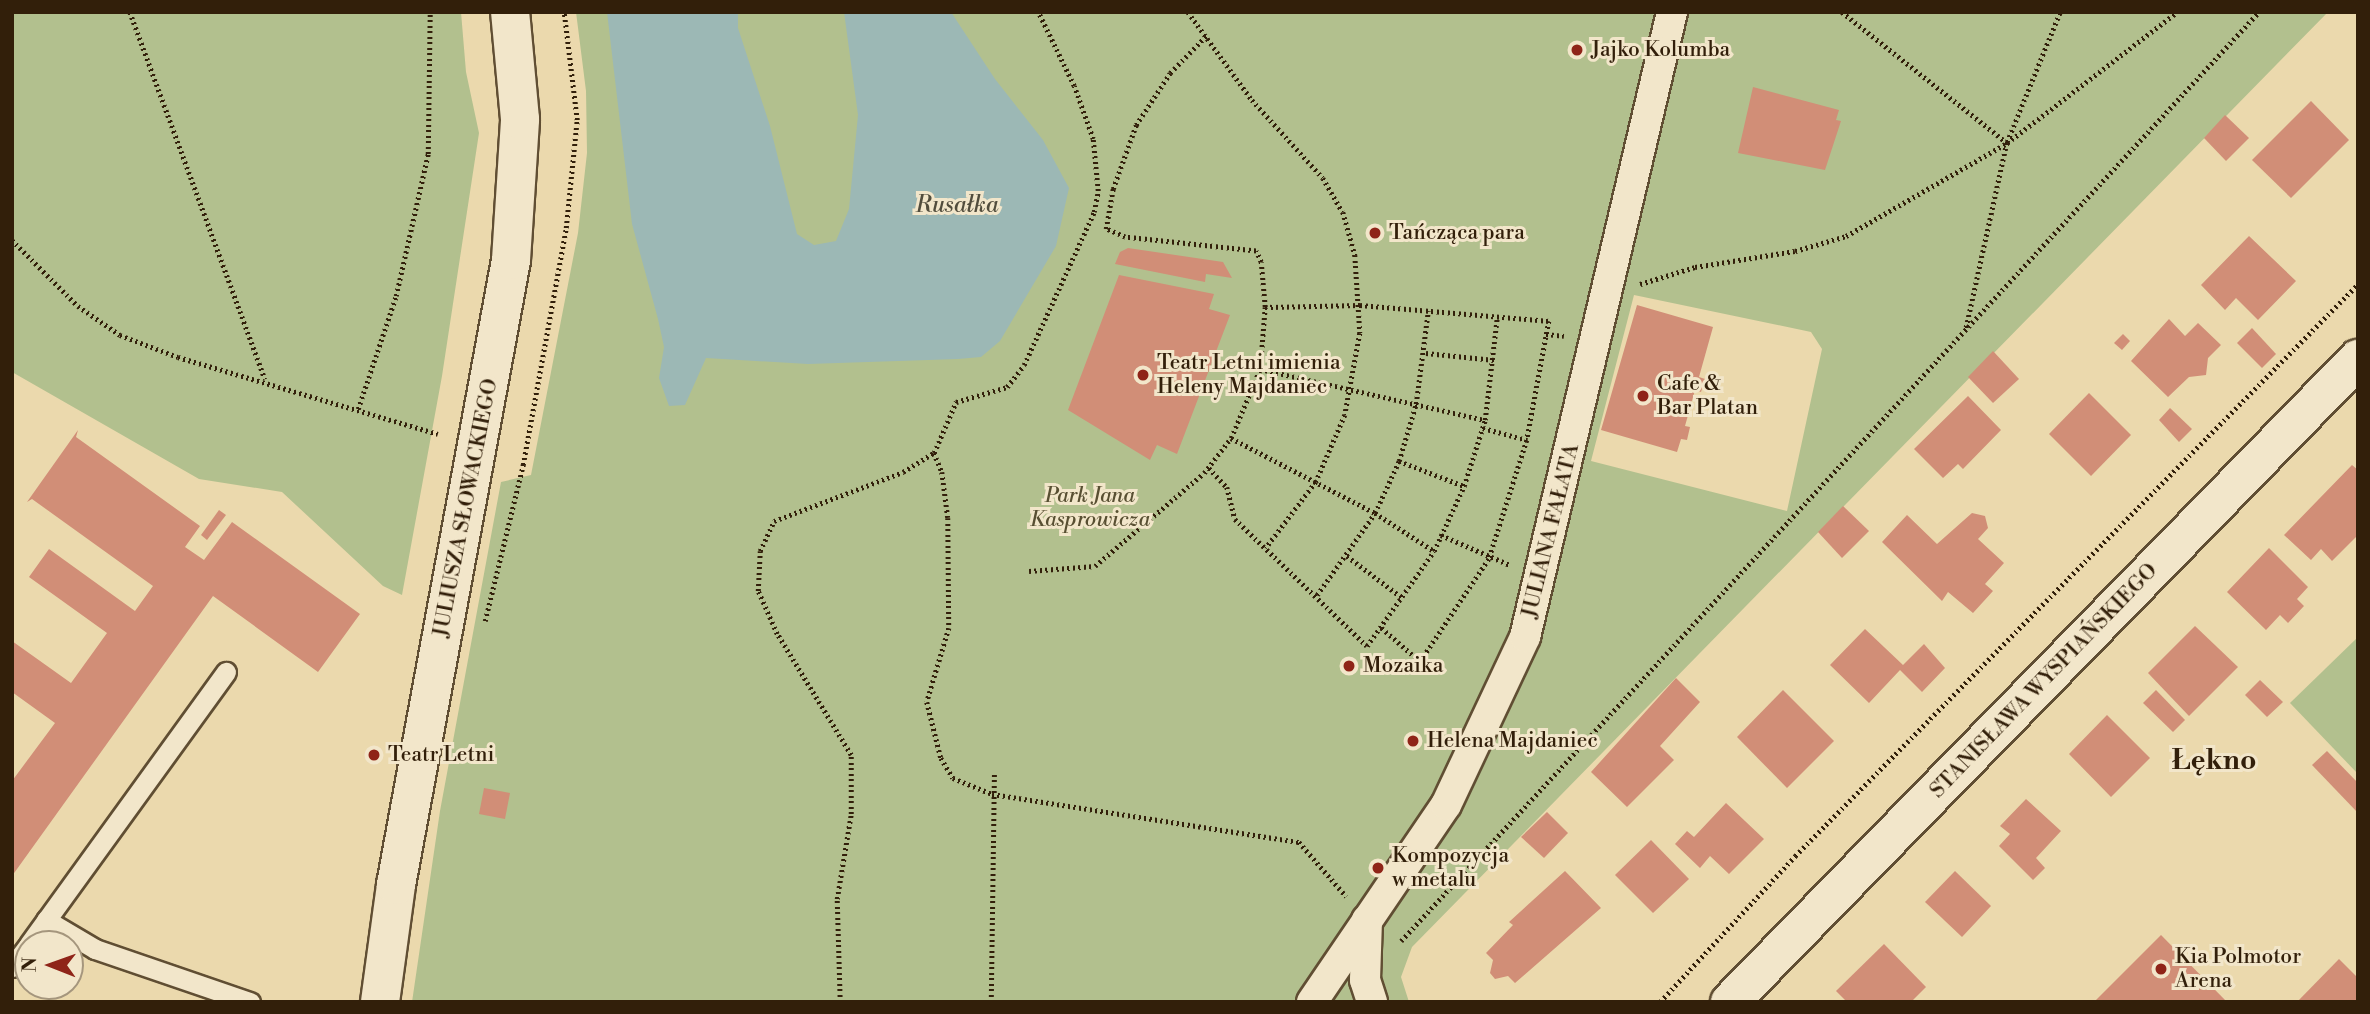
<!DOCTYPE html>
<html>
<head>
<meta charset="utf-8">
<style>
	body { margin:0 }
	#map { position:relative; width:2370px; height:1014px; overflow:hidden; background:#ebd9ad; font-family:"Libre Bodoni",serif }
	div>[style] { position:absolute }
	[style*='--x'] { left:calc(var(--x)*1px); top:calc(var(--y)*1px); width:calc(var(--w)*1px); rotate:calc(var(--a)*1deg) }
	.green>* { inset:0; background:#b2c08e }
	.water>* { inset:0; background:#9cb8b5 }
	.building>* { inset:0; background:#d18e77 }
	.path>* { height:4.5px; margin-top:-2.25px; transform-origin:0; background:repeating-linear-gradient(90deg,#321f0a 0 2px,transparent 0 5.5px) }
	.roads { filter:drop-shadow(2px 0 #604e33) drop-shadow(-2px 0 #604e33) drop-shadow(0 2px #604e33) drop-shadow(0 -2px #604e33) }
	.service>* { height:19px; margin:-9.5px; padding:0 9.5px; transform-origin:9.5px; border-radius:9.5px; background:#f2e6ca }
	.pedestrian>* { height:30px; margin:-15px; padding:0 15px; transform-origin:15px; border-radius:15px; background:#f2e6ca }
	.tertiary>* { height:38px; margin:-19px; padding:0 19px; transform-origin:19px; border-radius:19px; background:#f2e6ca }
	.dots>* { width:19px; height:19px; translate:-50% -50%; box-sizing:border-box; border:4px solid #f2e6ca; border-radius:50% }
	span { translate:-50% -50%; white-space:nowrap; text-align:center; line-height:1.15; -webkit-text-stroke:6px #f2e6ca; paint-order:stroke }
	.poi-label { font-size:21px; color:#321f0a }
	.left { translate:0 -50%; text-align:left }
	.park-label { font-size:21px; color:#584f32; font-style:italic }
	.street-label { font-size:21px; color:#321f0a }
	.water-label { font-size:23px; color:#524d3d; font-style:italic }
	.district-label { font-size:28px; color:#321f0a; font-weight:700 }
	.frame { position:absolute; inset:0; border:14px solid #321f0a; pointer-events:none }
	.north { position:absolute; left:14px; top:930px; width:70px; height:70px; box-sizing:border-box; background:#f2e6ca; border:2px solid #a5967d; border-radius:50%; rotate:271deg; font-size:19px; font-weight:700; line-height:28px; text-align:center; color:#321f0a }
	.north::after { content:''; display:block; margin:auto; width:24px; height:32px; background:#8f2418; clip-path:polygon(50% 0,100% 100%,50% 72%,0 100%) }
</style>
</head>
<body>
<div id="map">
	<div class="green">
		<i style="clip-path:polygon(12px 12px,461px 12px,466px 72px,479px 133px,442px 376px,402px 595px,383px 586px,282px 492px,199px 479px,12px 372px)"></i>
		<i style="clip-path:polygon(evenodd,576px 12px,2328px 12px,1412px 947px,1401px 977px,1409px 1002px,412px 1002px,440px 811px,501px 482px,531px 475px,578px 233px,587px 153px,586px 91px,576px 12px,1634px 295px,1811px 332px,1822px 349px,1787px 511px,1591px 461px,1634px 295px)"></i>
		<i style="clip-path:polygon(2358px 637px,2358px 774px,2290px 703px)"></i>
	</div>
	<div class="water">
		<i style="clip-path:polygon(607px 12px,738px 12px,738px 28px,770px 126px,797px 234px,814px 245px,836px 241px,849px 209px,858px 115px,844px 12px,951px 12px,995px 79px,1043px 140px,1069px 188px,1056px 246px,1000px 341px,981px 357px,958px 359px,808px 364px,706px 358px,685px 405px,669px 406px,659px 378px,664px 347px,658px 319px,632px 224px)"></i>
	</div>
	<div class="building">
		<i style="clip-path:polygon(1753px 87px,1839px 110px,1836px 120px,1841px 121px,1825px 170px,1738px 153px)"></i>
		<i style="clip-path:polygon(2311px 101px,2349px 140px,2291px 198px,2252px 160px)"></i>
		<i style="clip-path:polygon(2225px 115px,2249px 138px,2226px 161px,2204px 138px)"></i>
		<i style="clip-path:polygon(2249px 236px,2296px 281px,2258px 320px,2236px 298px,2225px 310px,2201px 285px)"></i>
		<i style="clip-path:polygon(1128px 248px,1223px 262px,1232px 278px,1206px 274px,1205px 282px,1115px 264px,1120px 252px)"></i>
		<i style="clip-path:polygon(1119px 275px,1214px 294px,1209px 309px,1230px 315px,1177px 454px,1157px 445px,1150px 460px,1068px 410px)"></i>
		<i style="clip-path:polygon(1637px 305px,1713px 327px,1699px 377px,1705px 379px,1701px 392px,1695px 390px,1685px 426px,1690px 427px,1687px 440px,1681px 439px,1677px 452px,1601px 430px)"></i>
		<i style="clip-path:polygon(2169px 319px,2185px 336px,2198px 323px,2221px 345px,2208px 358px,2206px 375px,2189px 377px,2168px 397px,2131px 361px)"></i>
		<i style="clip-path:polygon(2252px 328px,2276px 354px,2262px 368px,2237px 343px)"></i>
		<i style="clip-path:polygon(2123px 334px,2130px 341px,2122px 350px,2114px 343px)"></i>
		<i style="clip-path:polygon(1993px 351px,2019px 379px,1993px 403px,1968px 377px)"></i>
		<i style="clip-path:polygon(2089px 393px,2131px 435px,2091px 476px,2049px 434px)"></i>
		<i style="clip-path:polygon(1968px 396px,2001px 430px,1963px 469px,1958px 464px,1943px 478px,1914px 449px)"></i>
		<i style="clip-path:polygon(2170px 408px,2192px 429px,2179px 442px,2159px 420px)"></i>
		<i style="clip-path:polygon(78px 430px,76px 437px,200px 526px,185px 547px,204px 560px,232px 522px,360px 614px,318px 672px,213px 596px,12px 876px,12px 781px,55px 723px,12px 692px,12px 641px,71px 683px,107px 633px,29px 577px,49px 549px,135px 611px,153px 586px,32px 499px,27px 502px)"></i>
		<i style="clip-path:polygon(2352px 465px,2358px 470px,2358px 535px,2332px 561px,2321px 549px,2311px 560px,2284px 535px)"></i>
		<i style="clip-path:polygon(1843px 506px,1869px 531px,1842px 558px,1818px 532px)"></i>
		<i style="clip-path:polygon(219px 510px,226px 515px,207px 540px,201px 535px)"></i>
		<i style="clip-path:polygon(1972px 513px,1985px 516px,1988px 528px,1978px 539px,2004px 563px,1985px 584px,1993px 591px,1973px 613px,1948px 592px,1942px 601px,1882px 542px,1907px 515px,1937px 544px)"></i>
		<i style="clip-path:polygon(2269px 548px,2308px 587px,2297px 599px,2304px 606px,2288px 623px,2280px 615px,2266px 630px,2227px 592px)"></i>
		<i style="clip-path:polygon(2195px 626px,2238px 667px,2189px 716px,2148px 673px)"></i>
		<i style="clip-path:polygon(1865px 629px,1903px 665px,1924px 644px,1945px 668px,1922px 692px,1900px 670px,1869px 703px,1830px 665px)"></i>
		<i style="clip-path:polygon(1676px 678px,1700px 702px,1660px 746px,1674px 760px,1627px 807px,1591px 772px)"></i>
		<i style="clip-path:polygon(2260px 680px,2283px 702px,2267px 717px,2245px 695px)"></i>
		<i style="clip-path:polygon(1783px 690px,1834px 741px,1787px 788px,1737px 737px)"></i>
		<i style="clip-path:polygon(2156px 690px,2185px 720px,2173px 732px,2143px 703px)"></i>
		<i style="clip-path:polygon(2107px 715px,2150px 758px,2111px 797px,2069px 754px)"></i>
		<i style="clip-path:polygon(2327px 751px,2358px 783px,2358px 813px,2312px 765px)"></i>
		<i style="clip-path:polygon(484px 788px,510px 793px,505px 819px,479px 814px)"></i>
		<i style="clip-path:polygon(2026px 799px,2061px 831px,2036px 858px,2045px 868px,2033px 880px,1999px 846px,2010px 834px,2000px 826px)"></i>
		<i style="clip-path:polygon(1726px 803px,1764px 839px,1729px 874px,1710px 856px,1700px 868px,1675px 844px,1687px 831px,1694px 837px)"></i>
		<i style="clip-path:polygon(1547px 812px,1568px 833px,1544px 858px,1521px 837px)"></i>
		<i style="clip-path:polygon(1651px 840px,1689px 879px,1653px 913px,1615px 875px)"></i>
		<i style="clip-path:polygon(1565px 871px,1601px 908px,1515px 983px,1508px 976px,1495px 979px,1490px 973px,1493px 960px,1486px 953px,1513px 925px,1509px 922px)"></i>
		<i style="clip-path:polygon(1955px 871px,1991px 906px,1962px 937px,1925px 902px)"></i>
		<i style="clip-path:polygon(2161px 935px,2227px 1002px,2094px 1002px)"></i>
		<i style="clip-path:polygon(1884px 944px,1926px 987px,1911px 1002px,1847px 1002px,1836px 991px)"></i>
		<i style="clip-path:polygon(2339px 959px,2358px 978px,2358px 1002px,2297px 1002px)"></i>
	</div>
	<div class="path">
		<i style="--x:130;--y:12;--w:391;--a:69.8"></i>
		<i style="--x:1188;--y:12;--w:109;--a:54"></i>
		<i style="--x:1252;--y:100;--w:105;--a:47.7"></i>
		<i style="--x:1323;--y:178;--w:39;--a:60"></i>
		<i style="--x:1343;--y:212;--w:45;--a:74.4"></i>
		<i style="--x:1355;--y:255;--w:78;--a:86.3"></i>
		<i style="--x:1360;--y:333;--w:83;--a:100.4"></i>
		<i style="--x:1345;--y:415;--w:73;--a:113.4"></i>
		<i style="--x:1316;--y:482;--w:83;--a:127.1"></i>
		<i style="--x:1842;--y:12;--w:211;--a:38.4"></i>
		<i style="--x:2007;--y:143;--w:190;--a:102.4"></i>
		<i style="--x:2007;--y:142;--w:140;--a:-67.8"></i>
		<i style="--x:12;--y:240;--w:93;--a:45"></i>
		<i style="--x:78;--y:306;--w:51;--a:34.6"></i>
		<i style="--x:120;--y:335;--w:62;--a:20.8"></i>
		<i style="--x:178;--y:357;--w:271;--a:16.5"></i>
		<i style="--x:1640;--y:284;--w:58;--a:-17.2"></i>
		<i style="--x:1695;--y:267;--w:101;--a:-9.1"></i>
		<i style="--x:1795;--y:251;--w:53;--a:-16.4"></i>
		<i style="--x:1846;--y:236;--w:186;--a:-30"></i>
		<i style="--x:2007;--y:143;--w:215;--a:-37.6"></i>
		<i style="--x:1265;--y:307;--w:95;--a:-1.2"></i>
		<i style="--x:1360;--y:305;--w:190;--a:4.8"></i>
		<i style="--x:1549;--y:321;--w:121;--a:100.5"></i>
		<i style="--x:1527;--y:440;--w:125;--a:107.7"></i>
		<i style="--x:1489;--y:559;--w:124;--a:123.8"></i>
		<i style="--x:1420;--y:662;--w:52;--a:-138.9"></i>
		<i style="--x:1546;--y:334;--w:18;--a:6"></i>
		<i style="--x:1426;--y:353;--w:69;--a:5.8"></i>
		<i style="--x:1260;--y:369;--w:231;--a:12.8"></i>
		<i style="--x:358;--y:409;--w:119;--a:-71.4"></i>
		<i style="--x:396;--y:296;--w:146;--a:-77.3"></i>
		<i style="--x:428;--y:154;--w:142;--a:-89.2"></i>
		<i style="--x:1483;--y:428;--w:46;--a:15.3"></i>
		<i style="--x:1231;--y:438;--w:162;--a:27.5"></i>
		<i style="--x:1375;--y:513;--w:70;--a:32.8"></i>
		<i style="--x:934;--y:453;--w:21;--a:67"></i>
		<i style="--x:942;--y:472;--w:46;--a:82.6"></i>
		<i style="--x:948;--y:518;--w:110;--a:89.5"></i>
		<i style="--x:949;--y:628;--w:77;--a:106.6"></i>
		<i style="--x:927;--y:702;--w:58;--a:76"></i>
		<i style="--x:941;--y:758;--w:23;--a:59"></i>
		<i style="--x:953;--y:778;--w:42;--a:22.3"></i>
		<i style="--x:992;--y:794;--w:311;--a:8.9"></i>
		<i style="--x:1299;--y:842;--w:72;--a:49"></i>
		<i style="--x:1399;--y:461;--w:70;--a:21"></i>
		<i style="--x:1209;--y:468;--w:26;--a:47"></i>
		<i style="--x:1227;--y:487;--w:33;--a:76"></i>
		<i style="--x:1235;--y:519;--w:183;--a:43.9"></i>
		<i style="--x:1367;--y:646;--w:116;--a:-54.8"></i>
		<i style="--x:1434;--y:551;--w:72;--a:-65.2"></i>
		<i style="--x:1464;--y:486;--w:69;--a:-72.3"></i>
		<i style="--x:1485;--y:420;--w:103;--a:-83.3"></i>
		<i style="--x:1441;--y:535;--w:75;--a:23.5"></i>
		<i style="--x:1347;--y:556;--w:71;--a:37"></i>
		<i style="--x:1029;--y:571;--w:66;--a:-4.3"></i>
		<i style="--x:1095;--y:566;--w:143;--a:-40.5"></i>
		<i style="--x:1204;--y:473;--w:44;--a:-52.4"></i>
		<i style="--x:1231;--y:438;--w:75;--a:-67.2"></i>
		<i style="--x:1260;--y:369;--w:62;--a:-85.4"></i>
		<i style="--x:1265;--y:307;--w:45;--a:-95.1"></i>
		<i style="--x:1261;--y:262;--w:12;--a:-114"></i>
		<i style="--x:1256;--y:251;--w:132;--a:-173.9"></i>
		<i style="--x:1125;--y:237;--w:21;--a:-157"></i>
		<i style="--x:1106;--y:229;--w:41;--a:-80.1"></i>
		<i style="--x:1113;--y:189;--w:68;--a:-70.2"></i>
		<i style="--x:1136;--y:125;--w:62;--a:-56.8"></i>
		<i style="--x:1170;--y:73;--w:52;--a:-45.8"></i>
		<i style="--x:1317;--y:595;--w:100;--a:-54.7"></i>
		<i style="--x:1375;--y:513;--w:57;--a:-65.2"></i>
		<i style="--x:1399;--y:461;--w:59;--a:-73.4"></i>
		<i style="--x:1416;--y:404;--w:94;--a:-82.6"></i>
		<i style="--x:485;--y:621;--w:161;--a:-76.3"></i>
		<i style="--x:523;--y:465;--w:241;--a:-79.7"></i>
		<i style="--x:566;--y:228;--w:109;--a:-84.2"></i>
		<i style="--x:577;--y:120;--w:109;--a:-96.9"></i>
		<i style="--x:1401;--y:941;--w:1265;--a:-47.28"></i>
		<i style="--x:840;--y:1002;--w:103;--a:-91.7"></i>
		<i style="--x:837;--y:899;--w:86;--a:-80.6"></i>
		<i style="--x:851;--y:814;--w:59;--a:-90"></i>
		<i style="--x:851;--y:755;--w:142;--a:-121.4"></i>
		<i style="--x:777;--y:634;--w:47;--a:-113.8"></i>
		<i style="--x:758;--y:591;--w:40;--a:-87.1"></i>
		<i style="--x:760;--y:551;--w:33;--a:-65"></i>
		<i style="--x:774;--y:521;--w:138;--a:-20.8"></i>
		<i style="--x:903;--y:472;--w:36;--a:-32"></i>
		<i style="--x:934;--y:453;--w:56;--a:-66.7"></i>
		<i style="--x:956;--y:402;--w:53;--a:-16.4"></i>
		<i style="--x:1007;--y:387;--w:28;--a:-52"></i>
		<i style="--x:1024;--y:365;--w:168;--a:-65.4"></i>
		<i style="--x:1094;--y:212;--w:21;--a:-79"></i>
		<i style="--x:1098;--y:191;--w:52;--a:-95.5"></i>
		<i style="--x:1093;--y:139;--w:56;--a:-109.7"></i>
		<i style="--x:1074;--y:86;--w:82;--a:-115.9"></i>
		<i style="--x:991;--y:1002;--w:228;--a:-89.2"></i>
		<i style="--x:1660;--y:1002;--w:199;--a:-47.2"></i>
		<i style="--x:1795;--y:856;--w:803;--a:-45.45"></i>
	</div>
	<div class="roads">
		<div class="service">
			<i style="--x:46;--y:920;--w:57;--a:30.6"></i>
			<i style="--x:95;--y:949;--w:164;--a:18.9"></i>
			<i style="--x:29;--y:944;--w:336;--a:-54.1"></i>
			<i style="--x:12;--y:967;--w:26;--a:-53"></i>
		</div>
		<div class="pedestrian">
			<i style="--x:1367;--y:920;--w:60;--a:91.9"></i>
			<i style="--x:1365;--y:980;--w:23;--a:72"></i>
			<i style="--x:1312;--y:1002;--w:238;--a:-55.8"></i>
			<i style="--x:1446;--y:805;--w:186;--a:-64.8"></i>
			<i style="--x:1525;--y:637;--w:642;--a:-76.76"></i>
		</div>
		<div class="tertiary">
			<i style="--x:380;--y:1002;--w:118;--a:-82.2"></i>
			<i style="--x:396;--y:885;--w:635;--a:-79.57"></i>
			<i style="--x:511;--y:260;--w:141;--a:-86.3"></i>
			<i style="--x:520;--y:119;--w:107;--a:-95.3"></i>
			<i style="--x:1730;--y:1002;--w:899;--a:-45.68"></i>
		</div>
	</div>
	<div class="dots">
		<i style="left:1577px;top:50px;background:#8f2418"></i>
		<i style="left:1375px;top:233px;background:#8f2418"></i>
		<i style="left:1143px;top:375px;background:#8f2418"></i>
		<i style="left:1643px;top:396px;background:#8f2418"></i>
		<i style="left:1349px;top:666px;background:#8f2418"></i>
		<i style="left:1413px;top:741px;background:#8f2418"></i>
		<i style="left:374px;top:755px;background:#8f2418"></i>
		<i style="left:1378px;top:868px;background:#8f2418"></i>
		<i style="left:2161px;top:969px;background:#8f2418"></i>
	</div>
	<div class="poi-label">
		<span class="left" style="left:1591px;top:50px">Jajko Kolumba</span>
		<span class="left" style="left:1389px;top:233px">Tańcząca para</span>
		<span class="left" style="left:1157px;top:375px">Teatr Letni imienia<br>Heleny Majdaniec</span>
		<span class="left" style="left:1657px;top:396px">Cafe &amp;<br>Bar Platan</span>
		<span class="left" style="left:1363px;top:666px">Mozaika</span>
		<span class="left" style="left:1427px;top:741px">Helena Majdaniec</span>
		<span class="left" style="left:388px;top:755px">Teatr Letni</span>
		<span class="left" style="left:1392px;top:868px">Kompozycja<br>w metalu</span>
		<span class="left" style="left:2175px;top:969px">Kia Polmotor<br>Arena</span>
	</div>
	<div class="park-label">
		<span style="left:1090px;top:508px">Park Jana<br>Kasprowicza</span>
	</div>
	<div class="street-label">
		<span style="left:466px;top:508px;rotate:-79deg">JULIUSZA SŁOWACKIEGO</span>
		<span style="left:1551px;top:531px;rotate:-76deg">JULIANA FAŁATA</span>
		<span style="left:2044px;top:681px;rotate:-46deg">STANISŁAWA WYSPIAŃSKIEGO</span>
	</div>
	<div class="water-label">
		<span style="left:957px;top:205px">Rusałka</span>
	</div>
	<div class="district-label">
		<span style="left:2214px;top:761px">Łękno</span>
	</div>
	<div class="frame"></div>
	<div class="north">N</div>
</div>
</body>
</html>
